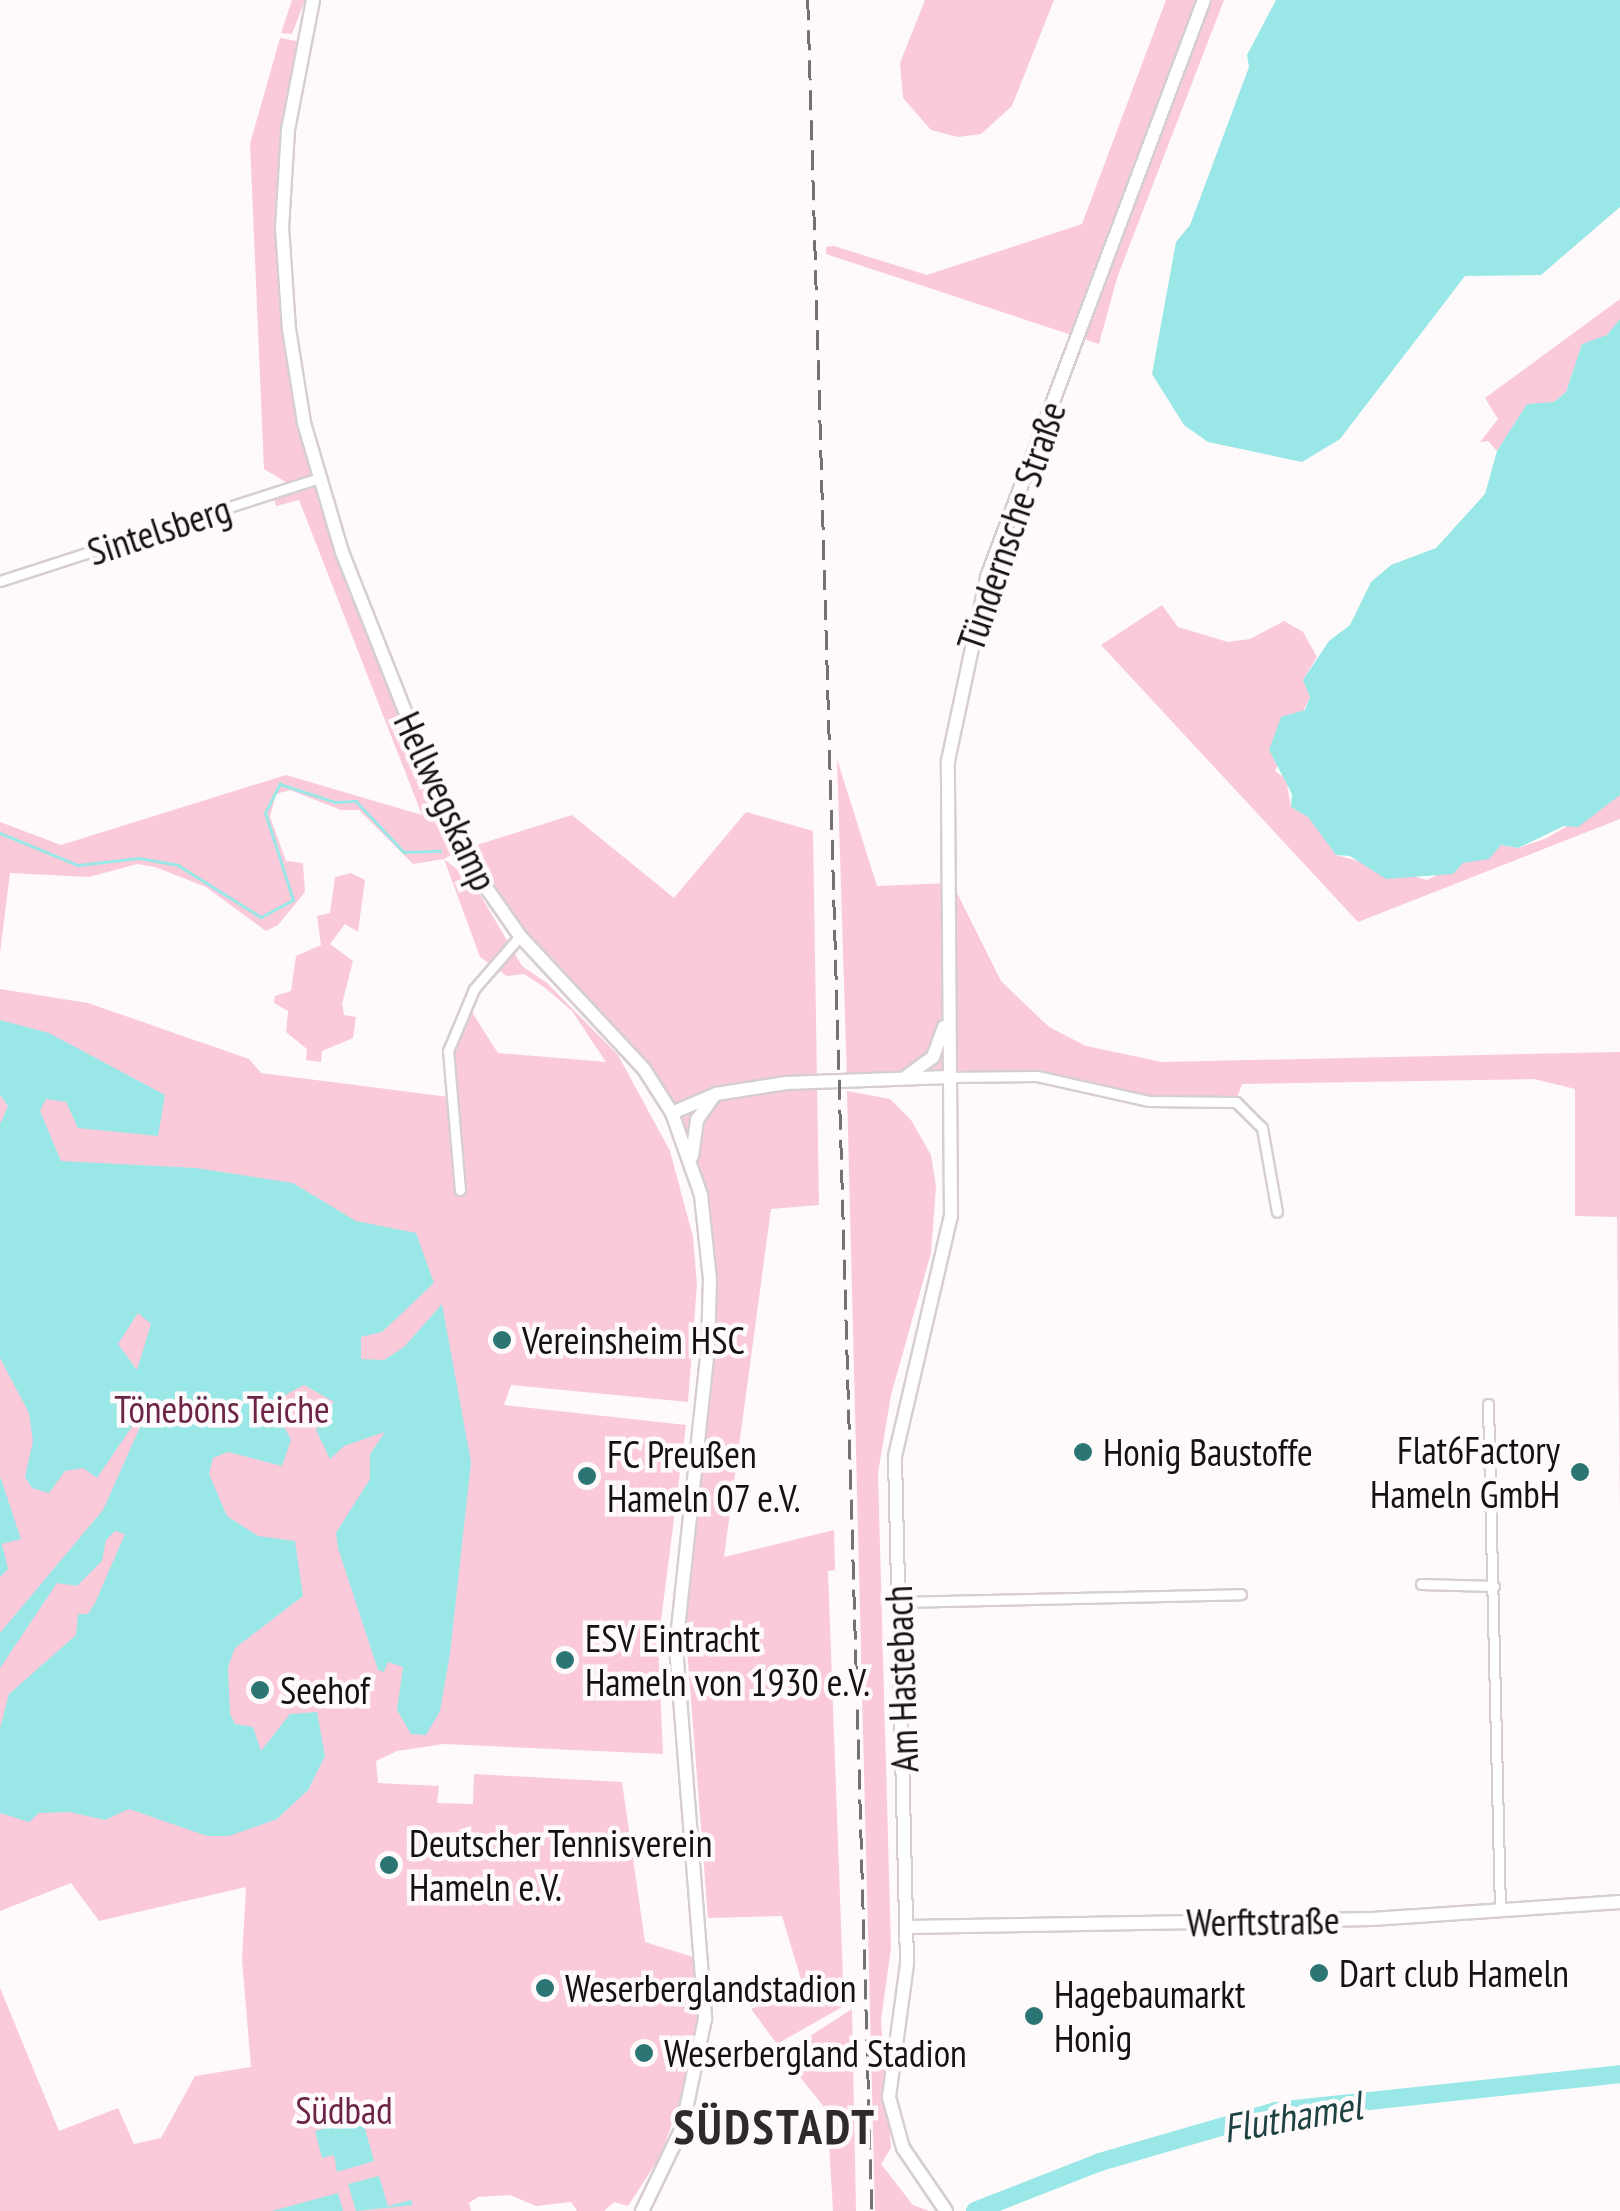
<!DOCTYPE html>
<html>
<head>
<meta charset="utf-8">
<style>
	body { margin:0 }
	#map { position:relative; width:1620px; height:2211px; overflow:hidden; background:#fefafb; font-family:"PT Sans Narrow",sans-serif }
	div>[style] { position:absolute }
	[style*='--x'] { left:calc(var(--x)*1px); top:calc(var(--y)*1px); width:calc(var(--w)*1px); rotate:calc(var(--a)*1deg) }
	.green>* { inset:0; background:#facadb }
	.water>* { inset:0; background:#99e7e6 }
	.stream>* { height:2.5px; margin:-1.25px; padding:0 1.25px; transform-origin:1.25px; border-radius:1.25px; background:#99e7e6 }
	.river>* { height:18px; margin:-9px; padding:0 9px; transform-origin:9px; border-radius:9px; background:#99e7e6 }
	.roads { filter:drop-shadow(2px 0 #d6ced1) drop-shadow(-2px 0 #d6ced1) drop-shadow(0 2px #d6ced1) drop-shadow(0 -2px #d6ced1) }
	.street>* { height:9px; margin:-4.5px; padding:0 4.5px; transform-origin:4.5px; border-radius:4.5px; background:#fff }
	.secondary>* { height:12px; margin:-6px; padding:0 6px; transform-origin:6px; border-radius:6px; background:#fff }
	.rail>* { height:2.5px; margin-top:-1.25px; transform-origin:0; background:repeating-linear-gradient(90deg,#747172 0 20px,transparent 0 30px) }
	.dots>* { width:28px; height:28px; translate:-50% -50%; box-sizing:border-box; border:5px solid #fefafb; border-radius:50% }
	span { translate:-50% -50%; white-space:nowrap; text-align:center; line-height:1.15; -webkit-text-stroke:9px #fefafb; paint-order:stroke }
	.street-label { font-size:38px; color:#131111 }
	.poi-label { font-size:38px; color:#131111 }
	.left { translate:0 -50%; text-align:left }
	.right { translate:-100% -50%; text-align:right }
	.park-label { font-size:38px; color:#6c2546 }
	.water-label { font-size:40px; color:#1c4241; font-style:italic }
	.district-label { font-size:48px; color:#2f292b; font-weight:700; letter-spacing:2.5px }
</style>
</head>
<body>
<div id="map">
	<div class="green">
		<i style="clip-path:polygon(292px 0,305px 0,292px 34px,281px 33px)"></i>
		<i style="clip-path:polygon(925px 0,1054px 0,1012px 106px,981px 134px,958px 137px,931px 130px,903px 98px,900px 63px)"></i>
		<i style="clip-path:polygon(1166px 0,1224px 0,1117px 278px,1099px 344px,826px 254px,826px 247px,834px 246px,927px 275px,1082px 224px)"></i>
		<i style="clip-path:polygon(280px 38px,302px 42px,282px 227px,289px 329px,318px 478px,460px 850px,444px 859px,472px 881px,522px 966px,547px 983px,618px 1055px,670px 1151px,693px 1237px,697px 1284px,688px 1402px,511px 1385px,504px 1405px,686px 1425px,658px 1644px,663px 1754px,444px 1744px,397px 1751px,376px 1761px,378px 1783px,439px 1786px,437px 1803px,473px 1804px,474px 1774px,622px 1782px,645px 1942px,693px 1957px,699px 1998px,692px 2067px,661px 2155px,628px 2206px,614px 2202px,604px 2211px,577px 2211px,571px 2202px,536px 2206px,510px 2195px,478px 2197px,469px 2203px,471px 2211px,0 2211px,0 1988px,59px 2131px,118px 2108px,134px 2144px,161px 2138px,195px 2076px,251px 2067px,242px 1960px,246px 1887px,99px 1921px,71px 1883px,0 1911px,0 989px,88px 1003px,249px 1059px,261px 1073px,449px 1097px,448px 1068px,466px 1003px,498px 1053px,606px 1062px,572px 1011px,544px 987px,524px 974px,507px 976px,480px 957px,444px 859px,413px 864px,359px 810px,341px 810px,290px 790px,276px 794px,270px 817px,286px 861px,303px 863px,305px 892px,278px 925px,266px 931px,206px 887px,155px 867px,137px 864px,89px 877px,10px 873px,0 953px,0 822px,61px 845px,286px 775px,422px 815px,299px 500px,276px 506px,274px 499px,303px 484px,289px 484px,264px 469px,250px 144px)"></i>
		<i style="clip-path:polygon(1620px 299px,1620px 319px,1608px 335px,1582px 345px,1566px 392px,1554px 402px,1527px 405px,1497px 451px,1488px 441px,1480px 442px,1498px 419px,1485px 398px)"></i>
		<i style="clip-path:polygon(1162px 605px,1178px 627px,1228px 642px,1250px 639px,1284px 621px,1303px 632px,1317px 657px,1303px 680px,1310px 697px,1275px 771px,1286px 779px,1291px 807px,1309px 817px,1336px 855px,1427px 880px,1500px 845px,1518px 848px,1547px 838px,1620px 795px,1620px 819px,1358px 922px,1101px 645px)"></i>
		<i style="clip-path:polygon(837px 759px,877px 886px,952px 883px,1001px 981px,1049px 1027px,1086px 1046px,1162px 1062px,1620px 1052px,1620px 1515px,1617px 1217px,1575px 1216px,1575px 1089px,1534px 1079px,1242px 1084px,1236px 1101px,1149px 1100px,1037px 1076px,847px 1080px)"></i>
		<i style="clip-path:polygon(746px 812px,813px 831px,819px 1205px,771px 1209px,724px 1557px,834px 1530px,835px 1570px,828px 1571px,844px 2006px,777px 2044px,751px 2009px,803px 1986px,782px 1916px,708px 1918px,687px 1649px,676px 1647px,711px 1314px,692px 1159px,643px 1064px,520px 935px,461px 850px,572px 815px,674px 898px)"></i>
		<i style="clip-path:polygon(351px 873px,365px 880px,358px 932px,345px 924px,330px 944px,353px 961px,342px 1004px,344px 1015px,356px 1017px,353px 1038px,322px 1051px,321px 1062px,306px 1060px,307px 1049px,286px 1032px,288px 1011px,274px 1003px,275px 996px,291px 991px,296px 956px,321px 945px,317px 916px,330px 913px,335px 877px)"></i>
		<i style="clip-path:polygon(847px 1091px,890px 1099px,911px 1120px,931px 1155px,936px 1187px,931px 1253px,891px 1395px,878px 1473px,891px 1948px,881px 2020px,891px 2148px,881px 2164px,913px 2205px,929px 2211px,875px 2211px)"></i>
		<i style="clip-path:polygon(852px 2009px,856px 2211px,833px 2211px,828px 2126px,835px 2121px,782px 2054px)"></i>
	</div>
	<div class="water">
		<i style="clip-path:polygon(1276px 0,1620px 0,1620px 207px,1541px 275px,1465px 276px,1340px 439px,1302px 462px,1208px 442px,1184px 425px,1152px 374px,1176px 242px,1190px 225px,1249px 67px,1247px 55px)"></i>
		<i style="clip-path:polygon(1620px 319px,1620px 795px,1578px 827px,1564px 826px,1518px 848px,1501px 845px,1489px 859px,1463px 863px,1453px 874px,1386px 879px,1350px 856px,1336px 855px,1308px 817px,1291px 807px,1292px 794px,1269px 750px,1281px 717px,1305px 710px,1310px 697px,1303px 680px,1329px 641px,1350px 625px,1371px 582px,1391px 565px,1436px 548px,1485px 494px,1497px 451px,1527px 404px,1554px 402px,1566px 392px,1582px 344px,1607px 335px)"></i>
		<i style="clip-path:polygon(evenodd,0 1020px,49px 1033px,165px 1095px,158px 1136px,78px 1128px,66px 1102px,46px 1099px,40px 1111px,61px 1161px,196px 1168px,293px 1183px,356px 1221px,416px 1233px,434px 1283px,382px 1332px,361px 1337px,361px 1359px,384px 1360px,404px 1347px,442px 1304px,471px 1462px,450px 1654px,440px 1711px,426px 1735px,411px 1734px,397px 1710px,403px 1667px,388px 1662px,384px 1672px,378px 1670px,338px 1548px,336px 1533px,370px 1479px,370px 1454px,385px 1432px,344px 1446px,330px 1459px,316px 1430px,334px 1402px,304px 1385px,287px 1394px,277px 1412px,291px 1440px,282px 1466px,228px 1452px,213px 1458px,209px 1474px,227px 1516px,258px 1536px,295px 1541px,303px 1596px,235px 1648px,228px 1667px,230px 1714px,235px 1724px,253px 1727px,261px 1751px,290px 1714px,317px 1712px,325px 1756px,308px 1790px,277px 1819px,229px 1836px,207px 1836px,129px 1809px,105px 1820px,69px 1812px,39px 1813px,29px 1822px,0 1813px,0 1728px,9px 1694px,76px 1635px,78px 1614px,88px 1614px,95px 1603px,125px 1534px,115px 1531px,106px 1540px,102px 1561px,77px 1586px,57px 1583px,0 1668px,0 1633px,103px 1510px,141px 1425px,135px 1422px,97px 1478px,83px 1468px,65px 1471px,49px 1493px,32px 1488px,25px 1477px,33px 1441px,29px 1413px,0 1358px,0 1124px,8px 1106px,0 1095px,0 1020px,138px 1313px,151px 1324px,137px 1370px,118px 1344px,138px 1313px)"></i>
		<i style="clip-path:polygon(0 1476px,21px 1539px,2px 1544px,8px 1569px,0 1577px)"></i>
		<i style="clip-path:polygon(362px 2118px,374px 2161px,337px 2172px,334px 2155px,322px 2158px,315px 2131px)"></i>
		<i style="clip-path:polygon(379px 2176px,388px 2206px,411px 2200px,413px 2205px,356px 2211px,348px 2184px)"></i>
		<i style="clip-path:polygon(338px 2193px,343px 2211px,272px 2211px)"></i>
	</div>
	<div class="stream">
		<i style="--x:0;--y:833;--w:84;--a:22.3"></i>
		<i style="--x:78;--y:865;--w:61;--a:-6.5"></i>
		<i style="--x:139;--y:858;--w:40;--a:10"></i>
		<i style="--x:178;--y:865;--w:98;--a:32.1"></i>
		<i style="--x:261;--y:917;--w:36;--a:-28"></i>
		<i style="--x:293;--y:900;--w:91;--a:-107.8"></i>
		<i style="--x:265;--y:813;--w:33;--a:-63"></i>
		<i style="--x:280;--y:784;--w:58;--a:18.1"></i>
		<i style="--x:335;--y:802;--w:21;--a:-3"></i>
		<i style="--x:356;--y:801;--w:70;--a:46.7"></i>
		<i style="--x:404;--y:852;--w:36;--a:-2"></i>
	</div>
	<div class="river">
		<i style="--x:975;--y:2211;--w:134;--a:-21.4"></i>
		<i style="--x:1100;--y:2162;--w:183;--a:-16.2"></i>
		<i style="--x:1276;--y:2111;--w:346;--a:-6.1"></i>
	</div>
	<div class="roads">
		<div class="street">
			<i style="--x:0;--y:581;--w:334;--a:-17.9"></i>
			<i style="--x:948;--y:1077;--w:89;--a:-0.6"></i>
			<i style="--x:1037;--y:1076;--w:115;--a:12.6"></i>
			<i style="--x:1149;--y:1101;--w:87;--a:0.7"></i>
			<i style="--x:1236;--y:1102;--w:37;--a:45"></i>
			<i style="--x:1262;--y:1128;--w:85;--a:79.9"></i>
			<i style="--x:460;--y:1190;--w:140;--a:-94.9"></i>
			<i style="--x:448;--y:1051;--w:67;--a:-67.2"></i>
			<i style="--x:474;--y:989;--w:70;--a:-49"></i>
			<i style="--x:1488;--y:1404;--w:506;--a:88.64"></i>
			<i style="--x:1421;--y:1584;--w:73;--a:1.6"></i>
			<i style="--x:899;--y:1602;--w:342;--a:-1.3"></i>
		</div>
		<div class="secondary">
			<i style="--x:313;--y:0;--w:132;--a:100.9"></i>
			<i style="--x:288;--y:130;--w:97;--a:93.5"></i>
			<i style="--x:282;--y:227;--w:102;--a:86.1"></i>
			<i style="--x:289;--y:329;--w:95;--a:80.9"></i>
			<i style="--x:304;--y:423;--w:134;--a:73.6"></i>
			<i style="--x:342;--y:552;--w:321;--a:68.4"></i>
			<i style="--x:460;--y:850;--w:105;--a:55.1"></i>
			<i style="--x:520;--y:936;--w:182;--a:47"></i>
			<i style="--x:644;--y:1069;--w:52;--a:57.5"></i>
			<i style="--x:672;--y:1113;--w:87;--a:70.5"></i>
			<i style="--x:701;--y:1195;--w:84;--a:83.9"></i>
			<i style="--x:710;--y:1279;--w:69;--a:91.7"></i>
			<i style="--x:708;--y:1348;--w:301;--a:96.1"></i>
			<i style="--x:676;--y:1647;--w:373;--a:85.5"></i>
			<i style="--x:705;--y:2019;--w:111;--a:101.9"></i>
			<i style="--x:682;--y:2128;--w:92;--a:115.7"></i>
			<i style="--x:907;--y:1076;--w:32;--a:-36"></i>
			<i style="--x:933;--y:1057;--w:32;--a:-70"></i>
			<i style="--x:672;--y:1113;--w:48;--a:-23.4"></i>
			<i style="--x:716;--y:1094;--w:71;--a:-8.9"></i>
			<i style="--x:786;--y:1083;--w:162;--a:-2.1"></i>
			<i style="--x:692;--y:1156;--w:36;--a:-82"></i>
			<i style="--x:697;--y:1120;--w:28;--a:-55"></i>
			<i style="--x:907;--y:1927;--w:465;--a:-1"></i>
			<i style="--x:1372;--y:1919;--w:249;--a:-3.9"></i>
			<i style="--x:946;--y:2211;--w:76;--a:-124.3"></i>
			<i style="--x:903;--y:2148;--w:53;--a:-105.4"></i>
			<i style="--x:889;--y:2097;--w:135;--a:-82.3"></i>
			<i style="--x:907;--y:1963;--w:507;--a:-91.36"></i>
			<i style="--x:895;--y:1456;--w:246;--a:-76.9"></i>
			<i style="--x:951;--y:1216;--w:455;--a:-90.4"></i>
			<i style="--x:948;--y:761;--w:188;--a:-78"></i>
			<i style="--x:987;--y:577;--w:616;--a:-69.39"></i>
		</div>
	</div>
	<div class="rail">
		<i style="--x:808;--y:0;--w:2212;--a:88.34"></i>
	</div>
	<div class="dots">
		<i style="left:502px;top:1340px;background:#2b7574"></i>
		<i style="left:1083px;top:1452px;background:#2b7574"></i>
		<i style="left:1580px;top:1472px;background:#2b7574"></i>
		<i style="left:587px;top:1476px;background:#2b7574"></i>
		<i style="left:565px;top:1660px;background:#2b7574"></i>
		<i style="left:260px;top:1690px;background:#2b7574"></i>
		<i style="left:389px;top:1865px;background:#2b7574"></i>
		<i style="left:1319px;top:1973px;background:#2b7574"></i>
		<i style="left:545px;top:1988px;background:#2b7574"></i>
		<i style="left:1034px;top:2016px;background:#2b7574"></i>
		<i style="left:644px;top:2053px;background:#2b7574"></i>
	</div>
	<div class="street-label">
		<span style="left:1011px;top:526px;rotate:-71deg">Tündernsche Straße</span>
		<span style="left:159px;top:530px;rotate:-18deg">Sintelsberg</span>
		<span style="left:446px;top:801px;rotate:65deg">Hellwegskamp</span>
		<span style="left:901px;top:1679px;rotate:-92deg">Am Hastebach</span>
		<span style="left:1263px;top:1921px;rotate:-1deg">Werftstraße</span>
	</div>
	<div class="poi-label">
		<span class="left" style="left:522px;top:1340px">Vereinsheim HSC</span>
		<span class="right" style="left:1560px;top:1472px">Flat6Factory<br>Hameln GmbH</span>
		<span class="left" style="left:1103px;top:1452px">Honig Baustoffe</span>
		<span class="left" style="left:607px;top:1476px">FC Preußen<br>Hameln 07 e.V.</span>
		<span class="left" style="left:585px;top:1660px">ESV Eintracht<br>Hameln von 1930 e.V.</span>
		<span class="left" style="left:280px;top:1690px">Seehof</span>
		<span class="left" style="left:409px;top:1865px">Deutscher Tennisverein<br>Hameln e.V.</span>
		<span class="left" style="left:1339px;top:1973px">Dart club Hameln</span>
		<span class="left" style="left:565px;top:1988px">Weserberglandstadion</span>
		<span class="left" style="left:1054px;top:2016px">Hagebaumarkt<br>Honig</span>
		<span class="left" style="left:664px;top:2053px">Weserbergland Stadion</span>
	</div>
	<div class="park-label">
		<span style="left:222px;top:1409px">Töneböns Teiche</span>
		<span style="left:344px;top:2110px">Südbad</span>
	</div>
	<div class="water-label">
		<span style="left:1292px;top:2116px;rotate:-10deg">Fluthamel</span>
	</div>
	<div class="district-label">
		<span style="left:775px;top:2127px">SÜDSTADT</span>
	</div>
</div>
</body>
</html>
